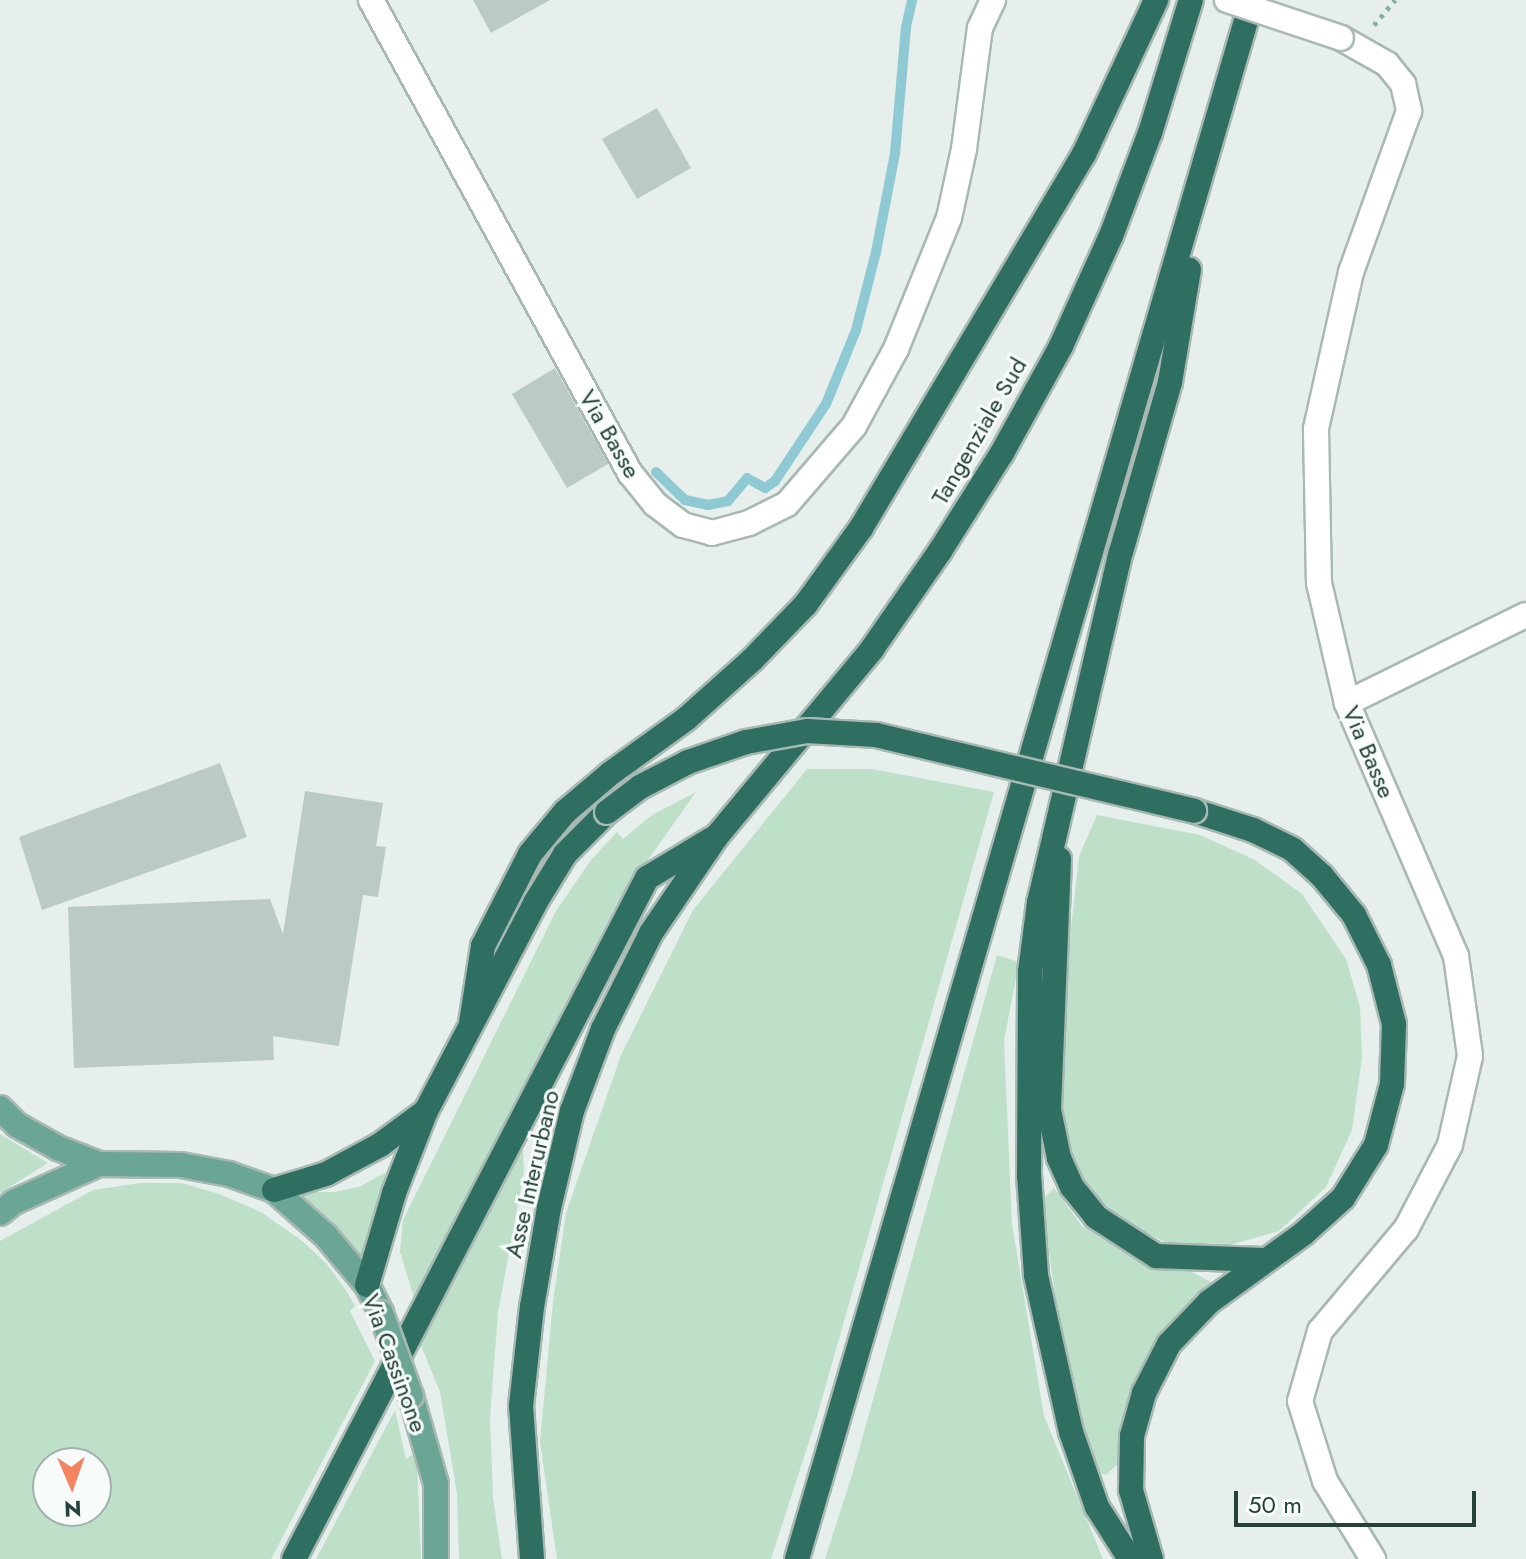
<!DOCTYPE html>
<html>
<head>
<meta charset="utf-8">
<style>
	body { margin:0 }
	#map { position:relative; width:1526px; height:1559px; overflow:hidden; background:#e6efeb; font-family:Jost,sans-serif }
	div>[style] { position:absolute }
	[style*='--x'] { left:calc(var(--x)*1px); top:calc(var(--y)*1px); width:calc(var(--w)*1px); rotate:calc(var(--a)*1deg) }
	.green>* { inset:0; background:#bfe0c8 }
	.stream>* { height:10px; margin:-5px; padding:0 5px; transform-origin:5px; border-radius:5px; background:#8ec9d4 }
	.building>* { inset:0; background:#bbcac4 }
	.path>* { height:5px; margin-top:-2.5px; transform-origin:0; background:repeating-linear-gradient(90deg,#86b3a5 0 4px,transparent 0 10px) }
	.roads { filter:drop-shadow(2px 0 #a8b8b2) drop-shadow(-2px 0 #a8b8b2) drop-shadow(0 2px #a8b8b2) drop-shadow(0 -2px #a8b8b2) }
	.minor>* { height:24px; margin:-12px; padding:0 12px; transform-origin:12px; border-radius:12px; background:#fff }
	.major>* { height:24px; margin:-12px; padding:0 12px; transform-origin:12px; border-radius:12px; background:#6aa596 }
	.highway>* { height:24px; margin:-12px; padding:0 12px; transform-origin:12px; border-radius:12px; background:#2f6f62 }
	.bridges { filter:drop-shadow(2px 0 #a8b8b2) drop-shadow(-2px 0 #a8b8b2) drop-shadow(0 2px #a8b8b2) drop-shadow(0 -2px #a8b8b2) }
	.minor-bridge>* { height:24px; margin:-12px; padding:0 12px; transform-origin:12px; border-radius:12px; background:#fff }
	.major-bridge>* { height:24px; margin:-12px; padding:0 12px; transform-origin:12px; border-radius:12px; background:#6aa596 }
	.highway-bridge>* { height:24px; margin:-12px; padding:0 12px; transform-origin:12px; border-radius:12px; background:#2f6f62 }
	span { translate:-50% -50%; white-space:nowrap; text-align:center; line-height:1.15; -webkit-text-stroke:6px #f7fbf9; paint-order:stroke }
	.street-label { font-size:24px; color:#24423a }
	.north { position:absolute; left:32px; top:1447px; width:80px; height:80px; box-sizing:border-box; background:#f7fbf9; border:2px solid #a3b1ad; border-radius:50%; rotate:178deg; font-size:22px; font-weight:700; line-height:32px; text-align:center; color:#24423a }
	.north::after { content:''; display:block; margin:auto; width:28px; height:36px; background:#f4845f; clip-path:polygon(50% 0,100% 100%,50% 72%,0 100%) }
	.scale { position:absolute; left:1234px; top:1491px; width:242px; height:36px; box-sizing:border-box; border:4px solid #24423a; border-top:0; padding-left:10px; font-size:24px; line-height:28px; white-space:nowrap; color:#24423a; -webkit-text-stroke:6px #f7fbf9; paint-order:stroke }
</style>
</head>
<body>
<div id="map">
	<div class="green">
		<i style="clip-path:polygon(807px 769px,872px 769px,994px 792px,816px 1420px,771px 1559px,557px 1559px,540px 1442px,553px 1302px,566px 1213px,621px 1055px,693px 910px)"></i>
		<i style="clip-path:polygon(696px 792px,616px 905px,414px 1298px,400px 1252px,403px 1220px,556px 911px,591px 860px,617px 832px,623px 839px,652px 815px)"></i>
		<i style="clip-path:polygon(1097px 815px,1200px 835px,1255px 860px,1302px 894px,1346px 959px,1360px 1007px,1362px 1057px,1352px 1130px,1326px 1187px,1279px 1231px,1233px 1244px,1167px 1243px,1121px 1220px,1080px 1179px,1059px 1104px,1065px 983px,1079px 856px)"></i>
		<i style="clip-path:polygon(997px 955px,1019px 962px,1004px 1041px,1012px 1224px,1044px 1416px,1103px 1559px,825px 1559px,852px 1475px)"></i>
		<i style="clip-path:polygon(0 1134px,48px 1163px,0 1193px)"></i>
		<i style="clip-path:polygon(523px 1150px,524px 1172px,498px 1312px,490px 1418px,493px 1497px,502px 1559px,459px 1559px,457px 1494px,450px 1451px,440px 1392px,420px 1343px,512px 1159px)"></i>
		<i style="clip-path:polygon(386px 1172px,363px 1259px,294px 1192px,335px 1192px,359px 1187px)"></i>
		<i style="clip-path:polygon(evenodd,140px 1183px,182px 1183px,219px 1194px,261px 1212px,301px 1240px,326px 1263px,345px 1289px,355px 1306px,350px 1311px,375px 1361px,271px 1559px,0 1559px,0 1241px,93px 1190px,140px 1183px,48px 1463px,96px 1463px,96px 1511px,48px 1511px,48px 1463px)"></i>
		<i style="clip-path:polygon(1054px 1188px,1082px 1226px,1134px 1259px,1192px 1272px,1211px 1282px,1182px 1309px,1149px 1352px,1129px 1401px,1122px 1460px,1106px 1475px,1097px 1472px,1063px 1355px,1042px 1200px)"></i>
		<i style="clip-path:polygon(395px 1410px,406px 1459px,412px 1455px,417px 1463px,421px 1559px,316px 1559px)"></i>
	</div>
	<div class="stream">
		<i style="--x:656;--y:472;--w:40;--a:44"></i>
		<i style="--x:685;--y:500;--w:24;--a:12"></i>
		<i style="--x:708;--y:505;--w:20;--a:-11"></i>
		<i style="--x:728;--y:501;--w:30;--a:-50"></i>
		<i style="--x:747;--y:478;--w:21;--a:29"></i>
		<i style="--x:765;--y:488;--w:12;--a:-35"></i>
		<i style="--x:775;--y:481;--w:92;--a:-56.5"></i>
		<i style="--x:826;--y:404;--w:80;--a:-67.9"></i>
		<i style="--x:856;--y:330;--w:81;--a:-75.6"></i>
		<i style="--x:876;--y:252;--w:101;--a:-79.1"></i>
		<i style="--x:895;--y:153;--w:126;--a:-85"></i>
		<i style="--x:906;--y:27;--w:28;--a:-77"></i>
	</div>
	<div class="building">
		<i style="clip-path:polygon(473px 0,550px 0,491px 33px)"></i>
		<i style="clip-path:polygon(657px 108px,691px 168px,637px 199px,602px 139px)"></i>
		<i style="clip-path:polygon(555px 368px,608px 464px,567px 488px,512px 394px)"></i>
		<i style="clip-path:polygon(220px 763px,247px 837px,42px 910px,19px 837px)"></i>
		<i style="clip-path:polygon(305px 791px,383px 803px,376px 846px,386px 847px,378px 897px,363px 895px,339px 1046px,273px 1036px,274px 1060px,74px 1068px,68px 907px,270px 899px,283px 934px)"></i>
	</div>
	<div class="path">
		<i style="--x:1374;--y:25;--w:33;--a:-50"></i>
	</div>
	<div class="roads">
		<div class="minor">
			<i style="--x:371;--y:0;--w:539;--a:61.3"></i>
			<i style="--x:630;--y:473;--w:40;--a:51"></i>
			<i style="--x:655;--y:504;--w:35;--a:37"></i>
			<i style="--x:683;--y:525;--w:30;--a:15"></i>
			<i style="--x:712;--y:533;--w:38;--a:-15"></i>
			<i style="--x:749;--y:523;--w:42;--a:-26.6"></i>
			<i style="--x:787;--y:504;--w:103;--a:-49.3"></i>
			<i style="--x:854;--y:426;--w:88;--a:-61.4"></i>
			<i style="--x:896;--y:349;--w:141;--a:-68"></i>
			<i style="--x:949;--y:218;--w:71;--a:-77.7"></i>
			<i style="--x:964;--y:149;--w:122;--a:-82.5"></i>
			<i style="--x:980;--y:28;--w:31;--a:-65"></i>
			<i style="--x:1341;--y:38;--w:53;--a:29.5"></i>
			<i style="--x:1387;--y:64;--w:26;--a:51"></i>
			<i style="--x:1403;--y:84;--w:28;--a:77"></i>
			<i style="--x:1409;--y:111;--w:171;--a:109.8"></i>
			<i style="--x:1351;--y:272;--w:161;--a:102.6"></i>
			<i style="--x:1316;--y:429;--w:154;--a:88.9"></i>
			<i style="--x:1319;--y:583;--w:123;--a:76.9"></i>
			<i style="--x:1347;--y:703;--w:275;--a:66.7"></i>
			<i style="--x:1456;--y:956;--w:101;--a:82"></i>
			<i style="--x:1470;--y:1056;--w:91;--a:102.7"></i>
			<i style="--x:1450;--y:1145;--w:95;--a:117.6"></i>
			<i style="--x:1406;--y:1229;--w:133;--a:130.1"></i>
			<i style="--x:1320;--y:1331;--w:73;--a:105.9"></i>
			<i style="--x:1300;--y:1401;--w:84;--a:72.6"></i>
			<i style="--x:1325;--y:1481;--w:92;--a:58.4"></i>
			<i style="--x:1347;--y:703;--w:199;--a:-26.2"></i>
		</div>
		<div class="major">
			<i style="--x:0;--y:1108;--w:24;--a:45"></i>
			<i style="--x:17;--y:1125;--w:47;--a:29.3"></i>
			<i style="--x:58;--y:1148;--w:44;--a:21.3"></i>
			<i style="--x:99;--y:1164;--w:82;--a:0.7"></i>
			<i style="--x:181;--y:1165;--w:49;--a:10.6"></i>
			<i style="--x:229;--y:1174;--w:48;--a:19.6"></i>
			<i style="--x:274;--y:1190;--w:69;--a:41.5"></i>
			<i style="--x:326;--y:1236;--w:64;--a:50.1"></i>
			<i style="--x:367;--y:1285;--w:31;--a:63"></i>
			<i style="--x:0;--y:1213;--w:18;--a:-38"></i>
			<i style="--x:14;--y:1202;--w:93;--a:-24.1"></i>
			<i style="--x:411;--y:1396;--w:91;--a:74.1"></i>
			<i style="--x:436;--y:1484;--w:75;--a:90"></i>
		</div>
		<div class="highway">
			<i style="--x:1059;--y:859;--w:251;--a:92.3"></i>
			<i style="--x:1049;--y:1110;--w:49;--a:78.2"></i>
			<i style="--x:1059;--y:1158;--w:32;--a:66"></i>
			<i style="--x:1072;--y:1187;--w:38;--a:51"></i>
			<i style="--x:1096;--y:1217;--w:72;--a:33"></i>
			<i style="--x:1156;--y:1256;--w:107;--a:2.1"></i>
			<i style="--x:471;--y:1023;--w:78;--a:-81.1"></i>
			<i style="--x:483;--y:946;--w:103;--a:-62.9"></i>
			<i style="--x:530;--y:854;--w:55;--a:-50.2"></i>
			<i style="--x:565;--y:812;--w:60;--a:-40.3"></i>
			<i style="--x:611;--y:773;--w:92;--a:-35.8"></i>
			<i style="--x:686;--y:719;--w:89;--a:-41.8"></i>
			<i style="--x:752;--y:660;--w:78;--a:-46"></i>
			<i style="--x:806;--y:604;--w:94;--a:-54.1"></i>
			<i style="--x:861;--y:528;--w:435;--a:-59.2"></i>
			<i style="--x:1084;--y:154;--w:170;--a:-64.9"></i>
			<i style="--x:274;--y:1190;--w:54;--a:-17.1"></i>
			<i style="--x:326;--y:1174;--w:61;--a:-28.2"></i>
			<i style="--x:380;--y:1145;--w:57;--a:-36.5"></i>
			<i style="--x:367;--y:1285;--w:96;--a:-73.6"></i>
			<i style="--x:394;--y:1193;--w:88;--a:-68.7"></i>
			<i style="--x:426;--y:1111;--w:235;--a:-62.3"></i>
			<i style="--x:535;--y:903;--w:57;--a:-58.5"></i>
			<i style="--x:565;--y:854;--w:59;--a:-45"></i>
			<i style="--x:294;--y:1559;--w:767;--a:-62.6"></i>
			<i style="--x:647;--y:878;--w:76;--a:-31"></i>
			<i style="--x:532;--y:1559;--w:153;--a:-94.1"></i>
			<i style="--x:521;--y:1406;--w:100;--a:-83.7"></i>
			<i style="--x:532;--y:1307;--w:100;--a:-80.3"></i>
			<i style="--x:549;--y:1208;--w:100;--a:-76.7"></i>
			<i style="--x:572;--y:1111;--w:88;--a:-69.3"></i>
			<i style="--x:603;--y:1029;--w:107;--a:-63.4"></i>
			<i style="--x:651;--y:933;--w:117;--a:-55.8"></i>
			<i style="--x:717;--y:836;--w:243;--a:-50.3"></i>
			<i style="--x:872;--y:649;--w:119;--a:-55.2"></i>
			<i style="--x:940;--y:551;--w:116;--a:-57.7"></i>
			<i style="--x:1002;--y:453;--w:122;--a:-61.1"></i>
			<i style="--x:1061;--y:346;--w:121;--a:-65.6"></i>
			<i style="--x:1111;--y:236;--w:110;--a:-69.3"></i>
			<i style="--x:1150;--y:133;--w:139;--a:-72.9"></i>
			<i style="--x:797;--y:1559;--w:1624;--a:-73.73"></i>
			<i style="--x:1130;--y:1559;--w:62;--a:-122.4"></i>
			<i style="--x:1097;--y:1507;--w:79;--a:-109.1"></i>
			<i style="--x:1071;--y:1432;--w:161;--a:-102.6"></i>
			<i style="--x:1036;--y:1275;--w:99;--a:-94"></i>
			<i style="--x:1029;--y:1176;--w:204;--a:-89.7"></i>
			<i style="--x:1030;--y:972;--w:70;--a:-82.6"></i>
			<i style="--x:1039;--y:903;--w:360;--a:-76.9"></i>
			<i style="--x:1121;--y:552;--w:177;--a:-73.9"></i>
			<i style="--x:1170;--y:382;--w:114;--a:-80.4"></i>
			<i style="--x:1151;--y:1559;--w:72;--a:-106.2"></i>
			<i style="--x:1131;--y:1490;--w:54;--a:-88.9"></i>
			<i style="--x:1132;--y:1436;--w:45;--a:-74.4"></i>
			<i style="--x:1144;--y:1393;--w:55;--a:-63"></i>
			<i style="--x:1169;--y:1344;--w:58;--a:-46.4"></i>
			<i style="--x:1209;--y:1302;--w:116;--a:-35.9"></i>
			<i style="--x:1303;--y:1234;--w:54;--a:-42"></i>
			<i style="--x:1343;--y:1198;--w:62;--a:-58.1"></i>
			<i style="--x:1376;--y:1145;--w:63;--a:-75.3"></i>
			<i style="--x:1392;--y:1084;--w:60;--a:-88.1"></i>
			<i style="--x:1394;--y:1024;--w:61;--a:-104.3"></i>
			<i style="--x:1379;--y:965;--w:56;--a:-116.6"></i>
			<i style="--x:1354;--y:915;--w:50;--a:-129.4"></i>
			<i style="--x:1322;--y:876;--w:40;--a:-138"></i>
			<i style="--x:1292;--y:849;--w:43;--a:-154"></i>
			<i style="--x:1253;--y:830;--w:62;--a:-162.1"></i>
		</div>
	</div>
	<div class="bridges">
		<div class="minor-bridge">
			<i style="--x:1227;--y:0;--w:120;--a:18.4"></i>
		</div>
		<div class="major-bridge">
			<i style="--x:381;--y:1313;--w:88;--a:70.1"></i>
		</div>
		<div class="highway-bridge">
			<i style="--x:607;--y:812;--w:41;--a:-37.1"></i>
			<i style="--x:640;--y:787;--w:54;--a:-27.5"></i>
			<i style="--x:688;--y:762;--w:61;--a:-19"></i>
			<i style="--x:746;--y:742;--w:62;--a:-10.2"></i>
			<i style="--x:807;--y:731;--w:69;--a:3.3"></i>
			<i style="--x:876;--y:735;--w:327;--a:13.4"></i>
		</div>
	</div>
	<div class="street-label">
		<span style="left:979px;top:431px;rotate:-60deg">Tangenziale Sud</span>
		<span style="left:610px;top:434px;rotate:60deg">Via Basse</span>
		<span style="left:1369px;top:752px;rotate:67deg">Via Basse</span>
		<span style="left:532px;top:1174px;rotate:-77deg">Asse Interurbano</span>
		<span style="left:395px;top:1363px;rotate:70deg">Via Cassinone</span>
	</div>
	<div class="north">N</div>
	<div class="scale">50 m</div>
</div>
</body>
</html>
